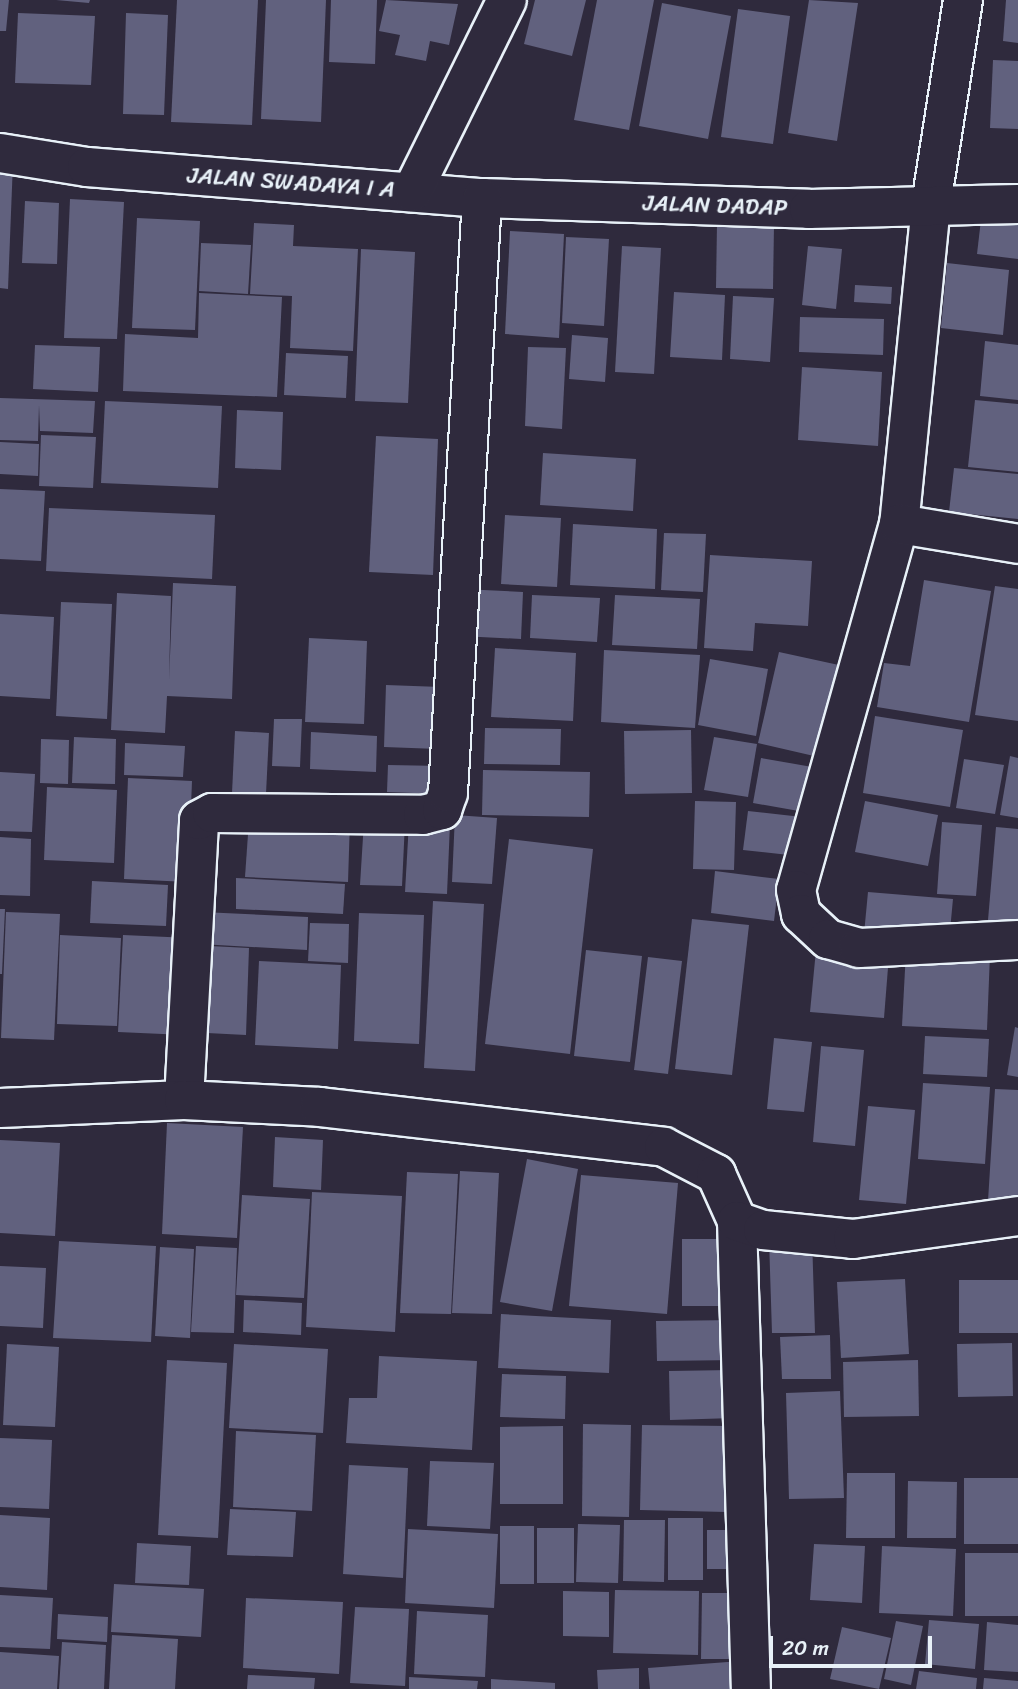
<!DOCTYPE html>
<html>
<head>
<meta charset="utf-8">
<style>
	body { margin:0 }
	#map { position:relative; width:1018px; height:1689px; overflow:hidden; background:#2f2a3d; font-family:Sriracha,sans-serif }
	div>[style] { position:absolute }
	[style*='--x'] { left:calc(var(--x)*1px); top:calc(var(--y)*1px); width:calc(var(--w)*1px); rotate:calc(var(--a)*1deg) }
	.building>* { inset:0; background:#61617e }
	.roads { filter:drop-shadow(2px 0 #e8f1f8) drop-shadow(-2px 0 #e8f1f8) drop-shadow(0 2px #e8f1f8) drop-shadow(0 -2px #e8f1f8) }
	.street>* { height:38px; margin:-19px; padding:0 19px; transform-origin:19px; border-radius:19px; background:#2f2a3d }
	span { translate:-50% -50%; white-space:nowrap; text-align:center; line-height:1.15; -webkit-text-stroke:5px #2f2a3d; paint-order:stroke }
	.street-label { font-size:23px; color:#e8f1f8 }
	.scale { position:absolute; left:769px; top:1636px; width:163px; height:32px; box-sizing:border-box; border:4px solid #e8f1f8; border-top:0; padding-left:9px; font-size:21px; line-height:24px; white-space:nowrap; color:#e8f1f8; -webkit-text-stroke:5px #2f2a3d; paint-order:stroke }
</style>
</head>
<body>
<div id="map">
	<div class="building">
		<i style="clip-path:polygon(0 0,9px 0,6px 31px,0 31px)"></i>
		<i style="clip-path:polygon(56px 0,90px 0,89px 3px)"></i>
		<i style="clip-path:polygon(177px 0,258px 0,252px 125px,171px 122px)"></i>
		<i style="clip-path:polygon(266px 0,326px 0,321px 122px,261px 119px)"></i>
		<i style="clip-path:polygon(331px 0,377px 0,375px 64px,329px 62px)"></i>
		<i style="clip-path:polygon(386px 0,458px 4px,449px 45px,430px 41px,426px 61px,395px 55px,400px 35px,379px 31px)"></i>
		<i style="clip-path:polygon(535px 0,586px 0,572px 56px,524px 44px)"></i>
		<i style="clip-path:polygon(597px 0,654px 0,629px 130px,574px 120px)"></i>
		<i style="clip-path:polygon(809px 0,858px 3px,837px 141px,788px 133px)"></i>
		<i style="clip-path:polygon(1006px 0,1018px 0,1018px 43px,1003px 41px)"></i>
		<i style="clip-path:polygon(662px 3px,731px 16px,708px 139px,639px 126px)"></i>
		<i style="clip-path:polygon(738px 9px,790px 16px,773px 144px,721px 137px)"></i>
		<i style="clip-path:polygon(18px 13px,95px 16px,91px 85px,15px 83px)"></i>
		<i style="clip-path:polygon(126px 13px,168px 15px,164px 115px,123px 114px)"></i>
		<i style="clip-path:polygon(993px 60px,1018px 61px,1018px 129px,990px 128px)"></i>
		<i style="clip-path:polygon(0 162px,13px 162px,8px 289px,0 288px)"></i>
		<i style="clip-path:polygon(70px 199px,124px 202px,117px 339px,64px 338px)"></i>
		<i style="clip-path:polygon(25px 201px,59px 203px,57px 264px,22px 263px)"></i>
		<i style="clip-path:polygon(982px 211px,1018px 215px,1018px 259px,977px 254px)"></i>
		<i style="clip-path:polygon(137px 218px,200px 221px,195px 330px,132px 328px)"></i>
		<i style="clip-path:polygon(254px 223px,294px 225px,293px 246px,358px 249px,353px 351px,290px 348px,292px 296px,250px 294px)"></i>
		<i style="clip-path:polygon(717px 223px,774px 224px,773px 289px,716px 288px)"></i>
		<i style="clip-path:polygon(510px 231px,564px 234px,559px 338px,505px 334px)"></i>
		<i style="clip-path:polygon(566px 237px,609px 239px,604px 326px,562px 323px)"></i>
		<i style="clip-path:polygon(201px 243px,251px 245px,248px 294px,199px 291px)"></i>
		<i style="clip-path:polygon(622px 246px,661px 248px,654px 374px,615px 372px)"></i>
		<i style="clip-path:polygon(808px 246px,842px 249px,836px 309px,802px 305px)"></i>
		<i style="clip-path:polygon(361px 249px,415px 252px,408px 403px,355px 401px)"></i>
		<i style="clip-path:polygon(947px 263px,1009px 270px,1003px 335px,941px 328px)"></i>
		<i style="clip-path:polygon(855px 285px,892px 287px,891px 304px,854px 302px)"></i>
		<i style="clip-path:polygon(674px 292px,725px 295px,722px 360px,670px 357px)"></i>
		<i style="clip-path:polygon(199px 293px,282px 297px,277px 397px,123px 391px,125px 334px,198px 338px)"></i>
		<i style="clip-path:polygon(733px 296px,774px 298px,770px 362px,730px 359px)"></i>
		<i style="clip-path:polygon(800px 317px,884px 319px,883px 355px,799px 352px)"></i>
		<i style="clip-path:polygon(572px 335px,608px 338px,605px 382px,569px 379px)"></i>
		<i style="clip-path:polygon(985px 341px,1018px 345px,1018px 400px,980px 396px)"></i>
		<i style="clip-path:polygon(35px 345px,100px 347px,98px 392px,33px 389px)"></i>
		<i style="clip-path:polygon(528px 347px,566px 348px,562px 429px,525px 426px)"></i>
		<i style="clip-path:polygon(286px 353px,348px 356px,346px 398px,284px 395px)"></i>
		<i style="clip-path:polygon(802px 367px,882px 372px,878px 446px,798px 440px)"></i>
		<i style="clip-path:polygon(0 398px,95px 401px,93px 433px,40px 431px,39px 405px,38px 441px,0 440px)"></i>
		<i style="clip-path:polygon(975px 400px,1018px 404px,1018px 472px,968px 467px)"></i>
		<i style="clip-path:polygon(105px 401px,222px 406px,218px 488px,101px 483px)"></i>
		<i style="clip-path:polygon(237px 410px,283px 412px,281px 470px,235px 468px)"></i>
		<i style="clip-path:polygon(41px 435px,96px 437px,93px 488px,39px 486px)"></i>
		<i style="clip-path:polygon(376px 436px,438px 439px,433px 575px,369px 572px)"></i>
		<i style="clip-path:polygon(0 442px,39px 444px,38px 476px,0 474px)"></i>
		<i style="clip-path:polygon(543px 453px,636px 459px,633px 511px,540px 505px)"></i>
		<i style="clip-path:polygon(954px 468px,1018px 474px,1018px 519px,949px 512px)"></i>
		<i style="clip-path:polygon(0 489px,45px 491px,41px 561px,0 559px)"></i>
		<i style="clip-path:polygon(49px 508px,215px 515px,212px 579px,46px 571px)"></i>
		<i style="clip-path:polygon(505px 515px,561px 518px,557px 587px,501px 584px)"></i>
		<i style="clip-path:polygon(573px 524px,657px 529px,655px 589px,570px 585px)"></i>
		<i style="clip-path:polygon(664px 533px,706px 534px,703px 592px,661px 590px)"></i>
		<i style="clip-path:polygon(710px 555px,812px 561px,808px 626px,755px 623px,753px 651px,704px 648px)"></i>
		<i style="clip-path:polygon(924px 580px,991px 591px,969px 722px,877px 707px,884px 663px,910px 666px)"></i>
		<i style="clip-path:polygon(173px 583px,236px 586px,232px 699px,167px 696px,165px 733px,111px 730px,117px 593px,171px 596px,169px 680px)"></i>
		<i style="clip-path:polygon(995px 586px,1018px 589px,1018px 721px,975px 715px)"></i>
		<i style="clip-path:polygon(462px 589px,523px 592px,521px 639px,460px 636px)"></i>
		<i style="clip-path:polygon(532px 595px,600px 598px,597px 642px,530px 638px)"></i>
		<i style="clip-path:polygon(615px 595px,700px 599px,697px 649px,612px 645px)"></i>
		<i style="clip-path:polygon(61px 602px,112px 604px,107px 719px,56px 716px)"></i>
		<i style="clip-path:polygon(0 614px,54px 617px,50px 699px,0 696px)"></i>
		<i style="clip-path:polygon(309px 638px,367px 641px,364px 724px,305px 722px)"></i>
		<i style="clip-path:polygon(495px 648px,576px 653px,573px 721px,491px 717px)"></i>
		<i style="clip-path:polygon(604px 650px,700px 655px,695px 728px,601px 722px)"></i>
		<i style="clip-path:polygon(779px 652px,848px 667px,827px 759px,758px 743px)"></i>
		<i style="clip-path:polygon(710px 659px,768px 669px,756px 736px,698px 725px)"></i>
		<i style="clip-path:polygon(386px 685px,441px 687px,438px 749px,384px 747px)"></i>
		<i style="clip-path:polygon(875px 716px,963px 730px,950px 807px,863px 793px)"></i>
		<i style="clip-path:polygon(274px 719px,302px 719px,300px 767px,272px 766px)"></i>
		<i style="clip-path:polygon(485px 728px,561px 729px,560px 765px,484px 764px)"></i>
		<i style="clip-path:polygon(691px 730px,692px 793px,625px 794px,624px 731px)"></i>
		<i style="clip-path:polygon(235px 731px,269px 733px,266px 794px,232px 793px)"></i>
		<i style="clip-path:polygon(311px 732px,377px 736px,376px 772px,310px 769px)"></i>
		<i style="clip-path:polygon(74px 737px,116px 739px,115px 784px,72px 783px)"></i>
		<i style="clip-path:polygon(714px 737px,757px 744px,748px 797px,704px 790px)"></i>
		<i style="clip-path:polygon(41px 739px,69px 740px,68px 784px,40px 783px)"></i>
		<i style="clip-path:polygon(125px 743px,185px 746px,183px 777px,124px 775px)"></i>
		<i style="clip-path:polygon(1010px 756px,1018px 758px,1018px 818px,1000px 815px)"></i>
		<i style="clip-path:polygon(761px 758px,818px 768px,810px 813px,753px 803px)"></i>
		<i style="clip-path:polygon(964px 759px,1004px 765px,995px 814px,956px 808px)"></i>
		<i style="clip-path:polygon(388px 765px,442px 766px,440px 794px,387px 792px)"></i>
		<i style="clip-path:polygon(483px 770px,590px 772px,589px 817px,482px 815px)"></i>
		<i style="clip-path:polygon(0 772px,35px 774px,32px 832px,0 831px)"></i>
		<i style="clip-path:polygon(128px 778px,192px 781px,188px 882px,124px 879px)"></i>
		<i style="clip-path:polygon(47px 787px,117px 790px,114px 863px,44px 860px)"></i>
		<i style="clip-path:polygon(695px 801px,736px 802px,734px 870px,693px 869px)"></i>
		<i style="clip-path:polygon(865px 801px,938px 815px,928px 866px,855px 852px)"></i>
		<i style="clip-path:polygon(748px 811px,802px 817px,798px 856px,743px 850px)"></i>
		<i style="clip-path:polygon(455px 815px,497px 818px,492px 884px,452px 882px)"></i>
		<i style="clip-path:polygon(249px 820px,350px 820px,348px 882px,245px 877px)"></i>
		<i style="clip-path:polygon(364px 821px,405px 822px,402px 886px,360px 885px)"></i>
		<i style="clip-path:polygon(409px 822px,450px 824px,447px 894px,405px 892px)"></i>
		<i style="clip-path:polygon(942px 822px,982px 825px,976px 896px,937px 894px)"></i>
		<i style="clip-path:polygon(996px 827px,1018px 829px,1018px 922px,988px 920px)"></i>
		<i style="clip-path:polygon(0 837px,31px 839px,30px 896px,0 895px)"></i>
		<i style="clip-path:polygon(509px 839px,593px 849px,570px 1054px,485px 1044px)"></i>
		<i style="clip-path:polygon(715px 871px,779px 879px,774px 921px,711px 913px)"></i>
		<i style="clip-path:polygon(236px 878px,345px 884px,343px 914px,236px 909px)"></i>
		<i style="clip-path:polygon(92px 881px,168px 885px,166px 926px,90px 923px)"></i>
		<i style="clip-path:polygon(868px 892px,953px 899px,949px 941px,864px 934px)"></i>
		<i style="clip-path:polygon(433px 901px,484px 904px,475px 1071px,424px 1068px)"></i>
		<i style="clip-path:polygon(0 909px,5px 909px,2px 974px,0 974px)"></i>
		<i style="clip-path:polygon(6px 912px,60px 914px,54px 1040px,1px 1038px)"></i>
		<i style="clip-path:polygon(202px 912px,308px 917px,307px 950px,200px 944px)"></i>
		<i style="clip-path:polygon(359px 913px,424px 915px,419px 1044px,354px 1041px)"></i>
		<i style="clip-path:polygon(692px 919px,749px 925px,732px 1075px,675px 1069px)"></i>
		<i style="clip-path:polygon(310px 923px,349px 924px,348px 963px,308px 961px)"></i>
		<i style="clip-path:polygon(60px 935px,121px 938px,117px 1026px,57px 1024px)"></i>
		<i style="clip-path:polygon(123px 935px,190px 938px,185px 1035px,118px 1032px)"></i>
		<i style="clip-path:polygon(210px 946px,249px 948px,246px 1035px,207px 1033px)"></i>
		<i style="clip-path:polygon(586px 950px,642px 956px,630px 1062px,574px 1056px)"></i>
		<i style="clip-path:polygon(816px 950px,889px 955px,884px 1018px,810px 1012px)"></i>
		<i style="clip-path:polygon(906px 951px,990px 954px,987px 1030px,902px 1026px)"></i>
		<i style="clip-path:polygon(648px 957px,682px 961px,668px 1074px,634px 1070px)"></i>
		<i style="clip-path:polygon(259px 961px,341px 965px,338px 1049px,255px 1045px)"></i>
		<i style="clip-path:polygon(1015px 1027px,1018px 1028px,1018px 1077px,1007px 1075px)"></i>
		<i style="clip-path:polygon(925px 1036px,989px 1039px,987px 1077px,923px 1074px)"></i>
		<i style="clip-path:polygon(774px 1038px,812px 1042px,804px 1112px,767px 1109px)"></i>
		<i style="clip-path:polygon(821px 1046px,864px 1050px,855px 1146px,813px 1142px)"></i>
		<i style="clip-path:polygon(923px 1083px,990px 1087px,985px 1164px,918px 1159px)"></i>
		<i style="clip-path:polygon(995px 1089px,1018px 1090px,1018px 1203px,988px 1201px)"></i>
		<i style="clip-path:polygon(868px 1106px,915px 1110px,906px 1204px,859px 1200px)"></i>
		<i style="clip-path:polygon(167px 1123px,243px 1127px,237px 1238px,162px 1234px)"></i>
		<i style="clip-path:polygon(275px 1137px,323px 1140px,321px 1190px,273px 1187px)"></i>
		<i style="clip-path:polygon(0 1140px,60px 1143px,55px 1236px,0 1233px)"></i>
		<i style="clip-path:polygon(527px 1159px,578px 1169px,552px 1311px,500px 1302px)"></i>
		<i style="clip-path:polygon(460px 1171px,499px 1173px,492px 1314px,452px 1313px)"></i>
		<i style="clip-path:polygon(407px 1172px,458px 1174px,451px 1314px,400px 1313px)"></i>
		<i style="clip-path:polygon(581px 1175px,678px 1183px,667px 1314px,569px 1306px)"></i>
		<i style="clip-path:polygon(312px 1192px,402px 1196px,395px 1332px,306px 1327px)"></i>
		<i style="clip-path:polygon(242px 1195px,310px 1199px,304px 1298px,236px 1295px)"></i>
		<i style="clip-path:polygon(812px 1238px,815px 1333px,772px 1333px,769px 1239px)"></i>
		<i style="clip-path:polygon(682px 1239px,728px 1239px,728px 1306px,682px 1306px)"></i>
		<i style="clip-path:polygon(59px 1241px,156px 1246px,151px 1342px,53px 1338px)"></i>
		<i style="clip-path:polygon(196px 1246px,237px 1248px,234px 1333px,191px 1332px)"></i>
		<i style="clip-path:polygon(160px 1247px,194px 1249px,190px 1338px,155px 1336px)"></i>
		<i style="clip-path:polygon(0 1266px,46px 1268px,43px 1328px,0 1326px)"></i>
		<i style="clip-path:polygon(905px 1279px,909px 1354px,841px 1358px,837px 1282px)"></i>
		<i style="clip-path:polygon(959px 1280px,1018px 1280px,1018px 1333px,959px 1333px)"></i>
		<i style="clip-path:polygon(244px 1300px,302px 1303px,301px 1335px,243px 1332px)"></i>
		<i style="clip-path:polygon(501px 1314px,611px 1320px,609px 1373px,498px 1368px)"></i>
		<i style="clip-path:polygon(737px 1320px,738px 1360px,657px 1361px,656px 1321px)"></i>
		<i style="clip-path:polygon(830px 1335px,831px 1379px,782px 1379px,780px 1337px)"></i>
		<i style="clip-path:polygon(1012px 1343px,1013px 1396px,958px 1397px,957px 1344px)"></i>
		<i style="clip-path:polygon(7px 1344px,59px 1347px,55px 1427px,3px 1425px)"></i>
		<i style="clip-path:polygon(234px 1344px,328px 1349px,323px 1433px,229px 1428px)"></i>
		<i style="clip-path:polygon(379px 1356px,477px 1361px,472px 1450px,346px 1443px,349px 1398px,377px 1398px)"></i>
		<i style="clip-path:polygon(167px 1360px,227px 1363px,218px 1538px,158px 1535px)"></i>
		<i style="clip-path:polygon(918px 1360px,919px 1416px,844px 1417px,843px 1362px)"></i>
		<i style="clip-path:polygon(732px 1370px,734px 1418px,670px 1420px,669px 1371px)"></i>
		<i style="clip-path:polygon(502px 1374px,566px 1376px,565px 1419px,500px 1417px)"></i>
		<i style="clip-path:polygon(840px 1391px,844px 1498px,789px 1499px,786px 1393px)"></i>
		<i style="clip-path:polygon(583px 1424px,631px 1425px,629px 1517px,582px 1516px)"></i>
		<i style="clip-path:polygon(642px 1425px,729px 1426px,727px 1512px,640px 1510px)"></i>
		<i style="clip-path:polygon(563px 1426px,563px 1504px,500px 1504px,500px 1427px)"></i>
		<i style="clip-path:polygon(236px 1431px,316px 1435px,312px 1511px,233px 1507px)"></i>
		<i style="clip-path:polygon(0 1438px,52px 1440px,49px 1509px,0 1507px)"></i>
		<i style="clip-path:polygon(430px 1461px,494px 1463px,490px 1529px,427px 1526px)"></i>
		<i style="clip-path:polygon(349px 1465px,408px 1468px,403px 1578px,343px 1574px)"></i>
		<i style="clip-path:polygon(847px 1473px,895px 1473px,895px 1538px,846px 1538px)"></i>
		<i style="clip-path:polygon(964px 1478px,1018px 1478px,1018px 1544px,964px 1544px)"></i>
		<i style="clip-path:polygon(908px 1481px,957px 1482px,956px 1538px,907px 1538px)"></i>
		<i style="clip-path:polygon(230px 1509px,296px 1512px,293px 1557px,227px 1555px)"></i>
		<i style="clip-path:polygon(0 1515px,50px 1518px,47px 1590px,0 1587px)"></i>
		<i style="clip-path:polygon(668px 1518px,703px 1518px,703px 1580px,668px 1580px)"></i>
		<i style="clip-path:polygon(624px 1520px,665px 1520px,664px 1582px,623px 1581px)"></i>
		<i style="clip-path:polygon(578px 1524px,620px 1525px,618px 1583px,576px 1582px)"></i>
		<i style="clip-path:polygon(500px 1526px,534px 1526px,534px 1584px,500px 1584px)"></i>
		<i style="clip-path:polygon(537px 1528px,574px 1528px,574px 1583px,537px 1583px)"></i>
		<i style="clip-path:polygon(408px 1529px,498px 1534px,494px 1608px,405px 1603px)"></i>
		<i style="clip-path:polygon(707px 1530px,739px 1530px,739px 1569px,707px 1569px)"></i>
		<i style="clip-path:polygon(137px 1543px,191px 1546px,189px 1585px,135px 1583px)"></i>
		<i style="clip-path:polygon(814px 1544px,865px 1546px,862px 1603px,810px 1600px)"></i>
		<i style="clip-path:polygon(882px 1546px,956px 1549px,953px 1616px,879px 1613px)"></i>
		<i style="clip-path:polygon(965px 1553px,1018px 1553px,1018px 1616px,965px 1616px)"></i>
		<i style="clip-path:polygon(114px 1584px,204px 1589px,201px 1637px,111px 1632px)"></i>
		<i style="clip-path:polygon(615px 1590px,699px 1591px,698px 1655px,613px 1653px)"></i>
		<i style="clip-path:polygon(563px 1591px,609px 1592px,609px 1637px,563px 1636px)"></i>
		<i style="clip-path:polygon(702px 1593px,742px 1593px,742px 1659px,701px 1659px)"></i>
		<i style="clip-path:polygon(0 1595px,53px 1598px,50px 1649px,0 1647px)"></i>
		<i style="clip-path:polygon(246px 1598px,343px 1602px,339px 1674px,243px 1668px)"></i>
		<i style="clip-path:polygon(355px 1607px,409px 1609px,405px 1686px,350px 1683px)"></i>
		<i style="clip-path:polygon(417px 1611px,488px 1615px,485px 1677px,414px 1674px)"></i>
		<i style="clip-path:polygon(58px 1614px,108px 1617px,107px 1642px,57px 1639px)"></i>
		<i style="clip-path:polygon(929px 1620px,979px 1624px,975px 1669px,925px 1664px)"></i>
		<i style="clip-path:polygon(896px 1621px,923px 1626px,911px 1685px,884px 1679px)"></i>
		<i style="clip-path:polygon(987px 1622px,1018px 1625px,1018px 1672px,984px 1670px)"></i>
		<i style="clip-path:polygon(842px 1627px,891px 1638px,879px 1689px,830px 1679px)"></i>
		<i style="clip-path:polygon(112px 1635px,178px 1639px,175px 1689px,109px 1689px)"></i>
		<i style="clip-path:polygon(62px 1642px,106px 1645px,104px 1689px,59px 1689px)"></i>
		<i style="clip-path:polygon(0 1652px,59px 1656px,57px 1689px,0 1689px)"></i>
		<i style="clip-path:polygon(741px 1661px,743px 1689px,650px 1689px,648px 1668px)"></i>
		<i style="clip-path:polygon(639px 1668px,639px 1689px,598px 1689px,597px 1670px)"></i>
		<i style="clip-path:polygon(919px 1671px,977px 1678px,976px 1689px,916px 1689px)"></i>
		<i style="clip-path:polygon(248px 1675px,315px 1678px,314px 1689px,247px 1689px)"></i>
		<i style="clip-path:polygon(409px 1677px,478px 1681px,477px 1689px,409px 1689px)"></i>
		<i style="clip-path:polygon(984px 1678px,1018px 1681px,1018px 1689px,983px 1689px)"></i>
		<i style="clip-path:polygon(491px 1679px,555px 1683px,555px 1689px,491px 1689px)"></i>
	</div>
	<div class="roads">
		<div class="street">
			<i style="--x:963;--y:0;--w:207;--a:98.9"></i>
			<i style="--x:931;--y:205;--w:321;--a:95.7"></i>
			<i style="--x:899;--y:524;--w:380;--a:105.7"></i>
			<i style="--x:796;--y:890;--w:25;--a:78"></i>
			<i style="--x:801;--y:914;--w:37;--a:43"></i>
			<i style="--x:828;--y:939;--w:32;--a:16"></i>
			<i style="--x:859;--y:948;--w:159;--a:-2.9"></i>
			<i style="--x:0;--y:153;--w:88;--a:9.1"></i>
			<i style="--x:87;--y:167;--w:396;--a:4.5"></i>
			<i style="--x:482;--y:198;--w:327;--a:1.9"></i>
			<i style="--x:809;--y:209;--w:209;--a:-1.4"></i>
			<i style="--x:412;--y:192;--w:214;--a:-63.7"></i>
			<i style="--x:899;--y:524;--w:121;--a:9.5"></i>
			<i style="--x:184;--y:1100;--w:280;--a:-86.9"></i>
			<i style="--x:199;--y:820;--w:15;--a:-28"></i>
			<i style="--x:212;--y:813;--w:211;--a:0.5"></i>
			<i style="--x:423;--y:815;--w:20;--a:-15"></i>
			<i style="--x:442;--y:810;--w:18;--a:-71"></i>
			<i style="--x:448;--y:793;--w:596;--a:-86.73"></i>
			<i style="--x:0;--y:1108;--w:184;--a:-2.5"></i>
			<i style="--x:184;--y:1100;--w:136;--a:2.9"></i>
			<i style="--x:320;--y:1107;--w:346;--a:6.6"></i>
			<i style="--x:664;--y:1147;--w:59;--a:27.4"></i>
			<i style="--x:716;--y:1174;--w:51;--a:65.9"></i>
			<i style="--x:737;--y:1221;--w:468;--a:88.3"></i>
			<i style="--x:737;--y:1221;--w:28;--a:19"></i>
			<i style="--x:763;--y:1230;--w:90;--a:5.7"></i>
			<i style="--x:853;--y:1239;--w:167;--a:-7.9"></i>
		</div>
	</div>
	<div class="street-label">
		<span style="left:291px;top:183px;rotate:4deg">JALAN SWADAYA I A</span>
		<span style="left:715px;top:206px;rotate:2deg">JALAN DADAP</span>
	</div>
	<div class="scale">20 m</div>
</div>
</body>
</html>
